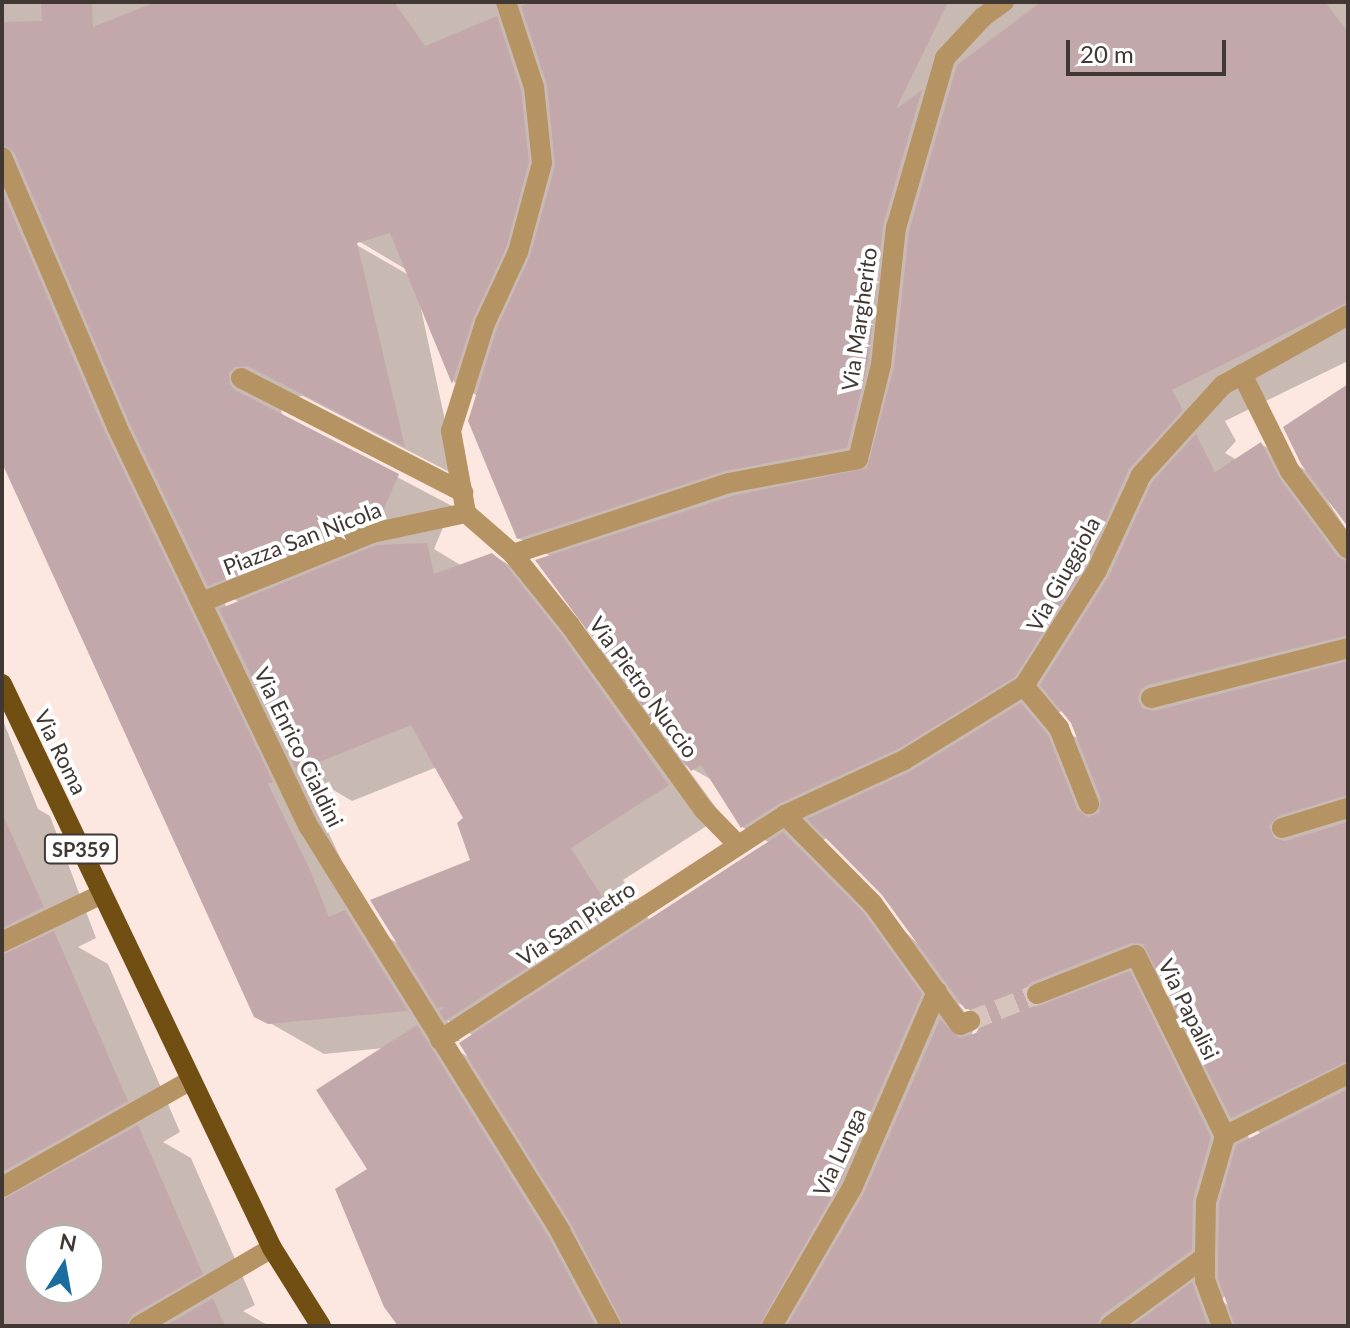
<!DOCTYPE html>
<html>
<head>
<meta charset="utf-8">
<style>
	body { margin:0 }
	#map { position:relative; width:1350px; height:1328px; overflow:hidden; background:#fce8e0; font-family:Lato,sans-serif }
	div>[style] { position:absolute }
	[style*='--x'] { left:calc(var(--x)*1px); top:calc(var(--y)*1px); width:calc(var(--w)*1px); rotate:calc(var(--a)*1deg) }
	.shadow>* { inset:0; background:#0003 }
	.building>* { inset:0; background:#c3a8ab }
	.minor-tunnel>* { height:20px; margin-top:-10px; transform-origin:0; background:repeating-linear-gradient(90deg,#d7c5bd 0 20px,transparent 0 30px) }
	.minor>* { height:20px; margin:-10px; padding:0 10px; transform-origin:10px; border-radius:10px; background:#b59362 }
	.major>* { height:20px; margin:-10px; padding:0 10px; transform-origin:10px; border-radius:10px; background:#714e11 }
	span { translate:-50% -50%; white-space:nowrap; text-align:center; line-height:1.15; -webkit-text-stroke:8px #fff; paint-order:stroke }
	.shield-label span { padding:2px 6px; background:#fff; border:2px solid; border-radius:6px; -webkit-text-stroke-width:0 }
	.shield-label { font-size:20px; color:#413733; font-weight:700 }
	.street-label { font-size:22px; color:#413733 }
	.frame { position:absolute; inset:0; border:4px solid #413733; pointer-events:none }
	.north { position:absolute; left:24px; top:1224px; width:80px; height:80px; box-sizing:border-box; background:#fff; border:2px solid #b3afad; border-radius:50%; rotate:11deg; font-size:22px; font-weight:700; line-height:32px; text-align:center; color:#413733 }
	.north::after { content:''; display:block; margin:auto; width:28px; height:36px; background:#1a6e9f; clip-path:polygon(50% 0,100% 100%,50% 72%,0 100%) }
	.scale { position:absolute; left:1066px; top:40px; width:160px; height:36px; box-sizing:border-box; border:4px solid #413733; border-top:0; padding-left:10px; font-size:24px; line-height:28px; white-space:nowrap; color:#413733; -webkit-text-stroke:6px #fff; paint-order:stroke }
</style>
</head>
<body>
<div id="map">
	<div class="shadow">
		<i style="clip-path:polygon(evenodd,2px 2px,1348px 2px,1348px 361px,1225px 421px,1236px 441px,1225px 453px,1237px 460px,1261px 444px,1309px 472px,1348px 387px,1348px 524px,1327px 500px,1348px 532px,1348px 1326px,400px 1326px,370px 1169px,384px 1048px,324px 1054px,256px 1015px,2px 454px,2px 2px,350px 236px,407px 270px,407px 274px,348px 240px,350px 236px,2px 2px,418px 295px,454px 382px,478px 396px,518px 538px,552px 557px,602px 647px,599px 649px,546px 586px,492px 555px,462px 566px,434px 549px,452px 506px,285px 418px,281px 412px,287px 398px,303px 396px,457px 476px,418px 295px,2px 2px,218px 590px,241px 603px,227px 608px,218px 590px,2px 2px,1063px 710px,1073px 722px,1079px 739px,1047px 720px,1063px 710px,2px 2px,685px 765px,714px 781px,742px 827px,770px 843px,650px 921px,623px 880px,722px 816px,685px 765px,2px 2px,437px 767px,466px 819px,472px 861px,399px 944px,374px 929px,320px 815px,325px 813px,308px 775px,352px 801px,437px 767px,2px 2px,828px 837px,884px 894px,924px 950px,837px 865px,810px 849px,828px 837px,2px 2px,1166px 982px,1175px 1000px,1153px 987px,1166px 982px,2px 2px,958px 1003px,983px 1017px,985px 1022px,977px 1034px,971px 1036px,975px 1026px,958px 1003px,2px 2px,447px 1020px,474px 1036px,470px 1058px,443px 1042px,460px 1041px,447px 1020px,2px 2px,1241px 1122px,1262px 1134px,1250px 1140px,1241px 1122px,2px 2px,1227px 1295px,1231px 1307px,1220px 1300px,1227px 1295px)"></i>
		<i style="clip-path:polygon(evenodd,2px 718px,38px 809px,50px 816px,96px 938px,78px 947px,108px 964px,180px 1132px,163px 1142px,191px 1158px,255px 1305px,243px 1311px,269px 1326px,2px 1326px,2px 718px,40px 1240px,88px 1240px,88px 1288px,40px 1288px,40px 1240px)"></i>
	</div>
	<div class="building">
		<i style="clip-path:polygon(41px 2px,92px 2px,93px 27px,156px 2px,394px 2px,425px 46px,497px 16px,521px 90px,529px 162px,506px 248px,473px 319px,452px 384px,390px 233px,357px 243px,405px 447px,247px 366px,235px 367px,229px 373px,230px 384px,235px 390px,399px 474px,380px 518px,208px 586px,129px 422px,14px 152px,2px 144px,2px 22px,42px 21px)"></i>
		<i style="clip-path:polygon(531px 2px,948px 2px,896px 109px,922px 90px,883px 225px,868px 363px,847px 448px,725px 471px,517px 539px,468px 421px,497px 328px,530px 256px,555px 166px,547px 85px,521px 6px)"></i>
		<i style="clip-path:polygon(1041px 2px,1325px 2px,1348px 32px,1348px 302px,1172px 390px,1183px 410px,1129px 469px,1086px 564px,1015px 677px,898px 749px,780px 803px,741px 828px,701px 765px,691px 771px,535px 560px,732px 496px,867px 468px,894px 367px,909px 231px,957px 65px)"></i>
		<i style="clip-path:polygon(2px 190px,105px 432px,273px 782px,268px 784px,311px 872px,329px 917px,345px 910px,408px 1011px,268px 1024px,254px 1017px,2px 463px)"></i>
		<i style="clip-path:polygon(1348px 384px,1348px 527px,1301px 464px,1283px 427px)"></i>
		<i style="clip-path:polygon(1196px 434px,1215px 472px,1261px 442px,1280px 479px,1338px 557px,1348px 562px,1348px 635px,1148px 685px,1141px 689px,1138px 700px,1142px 708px,1154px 711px,1348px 661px,1348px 795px,1278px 816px,1269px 826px,1274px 838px,1285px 841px,1348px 822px,1348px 1061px,1231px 1118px,1143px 944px,1131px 943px,1032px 982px,1026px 987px,1025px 998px,1036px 1007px,1130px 971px,1211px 1137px,1193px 1199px,1192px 1250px,1102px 1315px,1097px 1326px,787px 1326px,864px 1193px,940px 1019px,959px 1038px,976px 1033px,983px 1022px,977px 1010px,965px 1009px,882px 895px,807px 819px,911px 771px,1021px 703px,1048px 735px,1077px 809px,1088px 817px,1099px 813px,1101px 799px,1071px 723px,1040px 685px,1109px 576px,1152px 482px)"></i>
		<i style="clip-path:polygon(427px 543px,434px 574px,492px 553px,504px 563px,560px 633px,669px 785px,571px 848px,612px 912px,445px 1021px,439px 1011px,445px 1007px,437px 1008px,370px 900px,470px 860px,457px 823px,463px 818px,411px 725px,297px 771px,219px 609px,376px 545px)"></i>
		<i style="clip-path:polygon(2px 813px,44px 907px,2px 928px)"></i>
		<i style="clip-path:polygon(783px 832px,863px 912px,922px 994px,840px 1182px,759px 1326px,624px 1326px,571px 1224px,459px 1043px)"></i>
		<i style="clip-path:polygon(54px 931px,128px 1101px,2px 1172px,2px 955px)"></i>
		<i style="clip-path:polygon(417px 1025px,549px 1238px,596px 1326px,398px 1326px,384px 1307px,335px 1189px,367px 1169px,316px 1090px)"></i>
		<i style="clip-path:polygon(1348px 1089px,1348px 1326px,1235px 1326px,1218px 1278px,1218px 1257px,1219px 1204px,1236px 1145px)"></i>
		<i style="clip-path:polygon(evenodd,138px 1125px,203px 1274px,132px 1315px,126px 1326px,2px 1326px,2px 1200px,138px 1125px,40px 1240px,88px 1240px,88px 1288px,40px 1288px,40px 1240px)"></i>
		<i style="clip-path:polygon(1192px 1282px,1208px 1326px,1132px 1326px)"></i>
		<i style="clip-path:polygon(213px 1298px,225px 1326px,165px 1326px)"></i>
	</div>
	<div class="minor-tunnel">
		<i style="--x:970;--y:1021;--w:72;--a:-21.9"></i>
	</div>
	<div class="minor">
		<i style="--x:506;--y:2;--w:89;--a:71.8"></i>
		<i style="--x:534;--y:87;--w:76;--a:84"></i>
		<i style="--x:542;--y:163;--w:92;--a:105.1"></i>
		<i style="--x:518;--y:252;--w:78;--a:114.9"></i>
		<i style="--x:485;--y:323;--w:113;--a:107.5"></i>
		<i style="--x:451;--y:431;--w:83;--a:79.6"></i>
		<i style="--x:466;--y:513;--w:62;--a:41.1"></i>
		<i style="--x:513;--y:554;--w:91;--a:51.2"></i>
		<i style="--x:570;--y:625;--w:227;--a:54.1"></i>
		<i style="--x:703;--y:809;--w:50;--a:45.8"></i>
		<i style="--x:2;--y:157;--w:293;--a:66.9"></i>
		<i style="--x:117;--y:427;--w:444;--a:64.4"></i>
		<i style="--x:309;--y:827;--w:476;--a:58.1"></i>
		<i style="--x:560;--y:1231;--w:108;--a:61.8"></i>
		<i style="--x:1242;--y:374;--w:108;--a:63.7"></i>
		<i style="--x:1290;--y:471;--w:97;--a:53.4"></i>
		<i style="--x:241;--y:378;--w:250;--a:27.2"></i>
		<i style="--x:513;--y:554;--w:227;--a:-18.2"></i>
		<i style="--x:729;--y:483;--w:131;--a:-10.5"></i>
		<i style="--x:858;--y:459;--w:97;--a:-76.3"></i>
		<i style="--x:881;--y:365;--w:138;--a:-83.8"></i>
		<i style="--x:896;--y:228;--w:177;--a:-73.9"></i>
		<i style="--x:945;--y:58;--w:56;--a:-47.2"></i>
		<i style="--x:983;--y:17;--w:26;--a:-36"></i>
		<i style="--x:202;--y:602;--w:183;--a:-22.1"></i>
		<i style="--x:372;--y:533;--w:96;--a:-12"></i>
		<i style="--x:1024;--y:686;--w:55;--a:50.2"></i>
		<i style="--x:1059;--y:728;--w:82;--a:68.5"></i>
		<i style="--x:1151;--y:698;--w:203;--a:-14.2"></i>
		<i style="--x:785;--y:815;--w:125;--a:45.3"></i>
		<i style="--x:873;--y:904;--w:149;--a:54.3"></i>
		<i style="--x:960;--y:1025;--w:11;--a:-22"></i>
		<i style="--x:1282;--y:828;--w:69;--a:-16.9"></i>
		<i style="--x:2;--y:942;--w:111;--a:-25.6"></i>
		<i style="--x:1037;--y:994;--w:106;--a:-21.5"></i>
		<i style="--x:1136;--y:955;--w:202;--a:63.8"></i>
		<i style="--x:440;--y:1040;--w:412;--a:-33.1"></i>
		<i style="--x:785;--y:815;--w:131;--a:-24.8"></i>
		<i style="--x:904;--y:760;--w:141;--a:-31.7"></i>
		<i style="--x:1024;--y:686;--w:137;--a:-57.8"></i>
		<i style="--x:1097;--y:570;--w:105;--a:-65.1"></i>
		<i style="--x:1141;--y:475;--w:122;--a:-47.7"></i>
		<i style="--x:1223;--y:385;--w:143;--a:-29.2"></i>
		<i style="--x:2;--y:1187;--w:217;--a:-29.5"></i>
		<i style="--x:1205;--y:1257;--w:23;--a:90"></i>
		<i style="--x:1205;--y:1280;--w:49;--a:69.7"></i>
		<i style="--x:139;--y:1326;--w:154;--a:-30.4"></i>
		<i style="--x:772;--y:1326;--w:160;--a:-59.9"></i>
		<i style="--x:852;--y:1188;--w:214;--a:-66.6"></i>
		<i style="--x:1110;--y:1326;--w:117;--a:-36"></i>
		<i style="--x:1205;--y:1257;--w:55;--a:-89"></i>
		<i style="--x:1206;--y:1202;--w:69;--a:-73.9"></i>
		<i style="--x:1225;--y:1136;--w:138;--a:-26.8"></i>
	</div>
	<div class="major">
		<i style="--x:2;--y:684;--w:625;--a:64.42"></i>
		<i style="--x:272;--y:1248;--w:92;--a:57.9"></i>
	</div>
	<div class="shield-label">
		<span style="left:81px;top:849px">SP359</span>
	</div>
	<div class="street-label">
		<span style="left:859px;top:319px;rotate:-82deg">Via Margherito</span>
		<span style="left:302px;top:538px;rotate:-21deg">Piazza San Nicola</span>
		<span style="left:1063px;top:574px;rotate:-61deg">Via Giuggiola</span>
		<span style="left:644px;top:687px;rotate:54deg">Via Pietro Nuccio</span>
		<span style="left:299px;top:747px;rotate:64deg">Via Enrico Cialdini</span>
		<span style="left:61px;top:752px;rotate:64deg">Via Roma</span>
		<span style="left:576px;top:923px;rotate:-33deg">Via San Pietro</span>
		<span style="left:1189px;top:1009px;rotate:64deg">Via Papalisi</span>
		<span style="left:839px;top:1152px;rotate:-65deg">Via Lunga</span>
	</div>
	<div class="frame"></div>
	<div class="north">N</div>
	<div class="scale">20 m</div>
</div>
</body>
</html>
